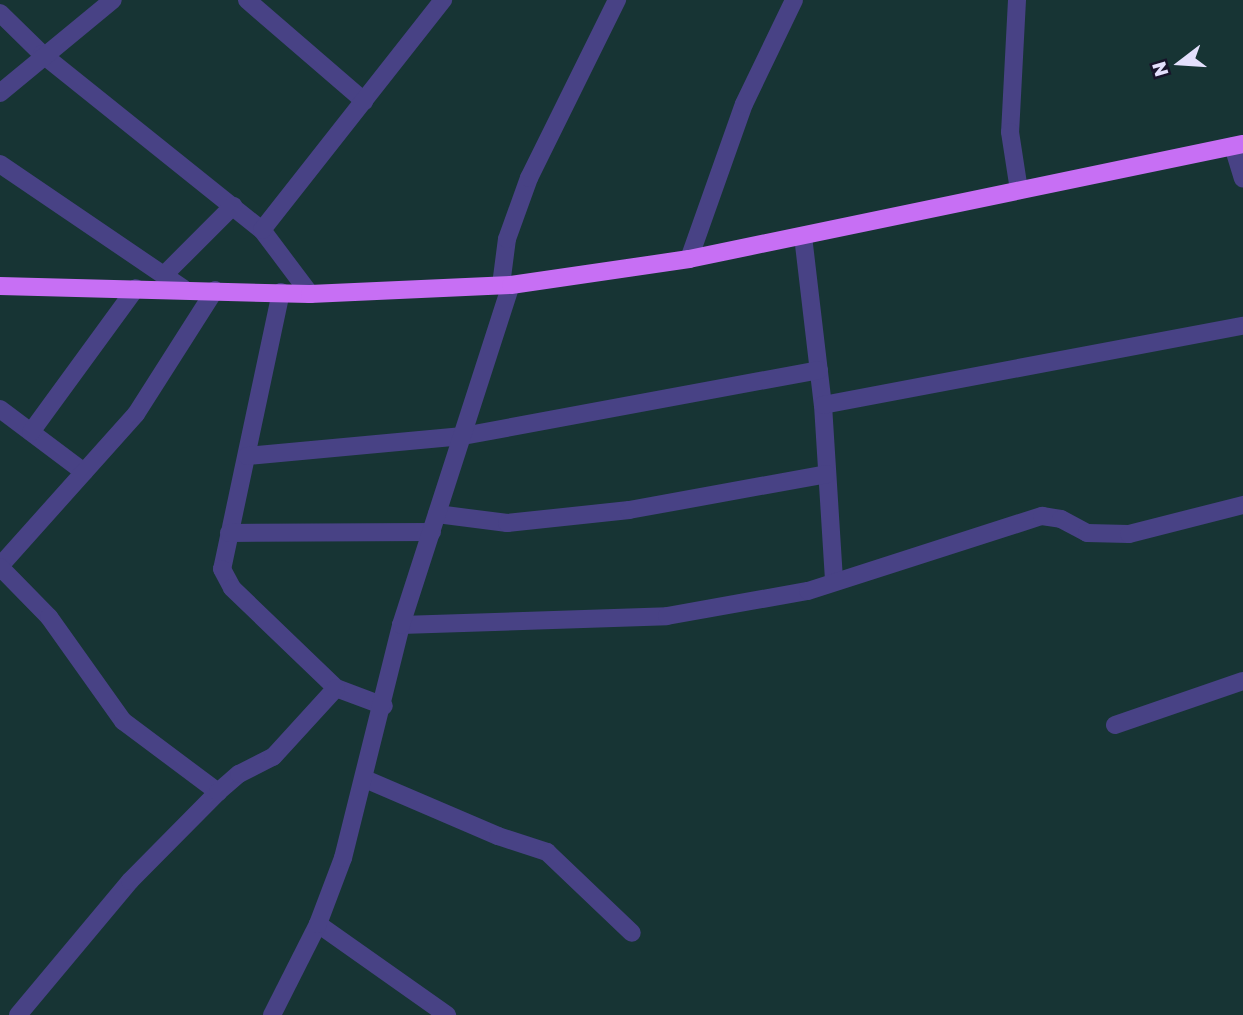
<!DOCTYPE html>
<html>
<head>
<meta charset="utf-8">
<style>
	body { margin:0 }
	#map { position:relative; width:1243px; height:1015px; overflow:hidden; background:#18132a; font-family:"Golos Text",sans-serif }
	div>[style] { position:absolute }
	[style*='--x'] { left:calc(var(--x)*1px); top:calc(var(--y)*1px); width:calc(var(--w)*1px); rotate:calc(var(--a)*1deg) }
	.green>* { inset:0; background:#173434 }
	.minor>* { height:18px; margin:-9px; padding:0 9px; transform-origin:9px; border-radius:9px; background:#484285 }
	.primary>* { height:18px; margin:-9px; padding:0 9px; transform-origin:9px; border-radius:9px; background:#c76ff4 }
	span { translate:-50% -50%; white-space:nowrap; text-align:center; line-height:1.15; -webkit-text-stroke:6px #18132a; paint-order:stroke }
	.north { position:absolute; left:1145px; top:28px; width:70px; height:70px; -webkit-text-stroke:5px #18132a; paint-order:stroke; rotate:253deg; font-size:19px; font-weight:700; line-height:28px; text-align:center; color:#e4dffc }
	.north::after { content:''; display:block; margin:auto; width:24px; height:32px; background:#e4dffc; clip-path:polygon(50% 0,100% 100%,50% 72%,0 100%) }
</style>
</head>
<body>
<div id="map">
	<div class="green">
		<i style="clip-path:polygon(0 0,1243px 0,1243px 1015px,0 1015px)"></i>
	</div>
	<div class="minor">
		<i style="--x:247;--y:0;--w:155;--a:40.8"></i>
		<i style="--x:1017;--y:0;--w:132;--a:93"></i>
		<i style="--x:1010;--y:132;--w:59;--a:81.2"></i>
		<i style="--x:0;--y:13;--w:59;--a:44.3"></i>
		<i style="--x:42;--y:54;--w:282;--a:38.7"></i>
		<i style="--x:262;--y:230;--w:80;--a:53.1"></i>
		<i style="--x:0;--y:93;--w:146;--a:-39.5"></i>
		<i style="--x:1233;--y:146;--w:34;--a:73"></i>
		<i style="--x:0;--y:164;--w:222;--a:34.2"></i>
		<i style="--x:262;--y:230;--w:293;--a:-51.8"></i>
		<i style="--x:803;--y:236;--w:170;--a:83.3"></i>
		<i style="--x:823;--y:405;--w:177;--a:86.4"></i>
		<i style="--x:689;--y:259;--w:164;--a:-70.5"></i>
		<i style="--x:744;--y:104;--w:115;--a:-64.3"></i>
		<i style="--x:164;--y:275;--w:98;--a:-45"></i>
		<i style="--x:501;--y:285;--w:46;--a:-82.6"></i>
		<i style="--x:507;--y:239;--w:65;--a:-70.2"></i>
		<i style="--x:529;--y:178;--w:199;--a:-63.7"></i>
		<i style="--x:281;--y:292;--w:283;--a:102"></i>
		<i style="--x:222;--y:569;--w:21;--a:62"></i>
		<i style="--x:232;--y:588;--w:144;--a:43.9"></i>
		<i style="--x:336;--y:688;--w:51;--a:20.6"></i>
		<i style="--x:823;--y:405;--w:427;--a:-10.7"></i>
		<i style="--x:0;--y:409;--w:105;--a:36.9"></i>
		<i style="--x:31;--y:432;--w:178;--a:-53.9"></i>
		<i style="--x:247;--y:456;--w:217;--a:-5.3"></i>
		<i style="--x:463;--y:436;--w:362;--a:-10.5"></i>
		<i style="--x:437;--y:514;--w:71;--a:7.3"></i>
		<i style="--x:507;--y:523;--w:123;--a:-6.1"></i>
		<i style="--x:629;--y:510;--w:201;--a:-10.3"></i>
		<i style="--x:229;--y:533;--w:203;--a:-0.3"></i>
		<i style="--x:0;--y:566;--w:204;--a:-48.2"></i>
		<i style="--x:136;--y:414;--w:147;--a:-57.5"></i>
		<i style="--x:0;--y:567;--w:70;--a:45.6"></i>
		<i style="--x:49;--y:617;--w:128;--a:54.6"></i>
		<i style="--x:123;--y:721;--w:119;--a:36.8"></i>
		<i style="--x:401;--y:625;--w:266;--a:-1.9"></i>
		<i style="--x:667;--y:616;--w:143;--a:-10.1"></i>
		<i style="--x:808;--y:591;--w:246;--a:-17.8"></i>
		<i style="--x:1042;--y:516;--w:19;--a:9"></i>
		<i style="--x:1061;--y:519;--w:30;--a:28"></i>
		<i style="--x:1087;--y:533;--w:42;--a:1.4"></i>
		<i style="--x:1129;--y:534;--w:118;--a:-14.3"></i>
		<i style="--x:1115;--y:725;--w:135;--a:-19"></i>
		<i style="--x:365;--y:779;--w:145;--a:23.2"></i>
		<i style="--x:498;--y:836;--w:52;--a:18.1"></i>
		<i style="--x:547;--y:852;--w:117;--a:43.6"></i>
		<i style="--x:318;--y:924;--w:158;--a:35.2"></i>
		<i style="--x:18;--y:1015;--w:175;--a:-50.1"></i>
		<i style="--x:130;--y:881;--w:125;--a:-45.3"></i>
		<i style="--x:218;--y:792;--w:28;--a:-41"></i>
		<i style="--x:239;--y:774;--w:38;--a:-27"></i>
		<i style="--x:273;--y:757;--w:93;--a:-47.6"></i>
		<i style="--x:272;--y:1015;--w:102;--a:-63.2"></i>
		<i style="--x:318;--y:924;--w:71;--a:-69.3"></i>
		<i style="--x:343;--y:858;--w:240;--a:-76"></i>
		<i style="--x:401;--y:625;--w:357;--a:-72.1"></i>
	</div>
	<div class="primary">
		<i style="--x:0;--y:286;--w:310;--a:1.5"></i>
		<i style="--x:310;--y:294;--w:201;--a:-2.6"></i>
		<i style="--x:511;--y:285;--w:180;--a:-8.3"></i>
		<i style="--x:689;--y:259;--w:566;--a:-11.73"></i>
	</div>
	<div class="north">N</div>
</div>
</body>
</html>
